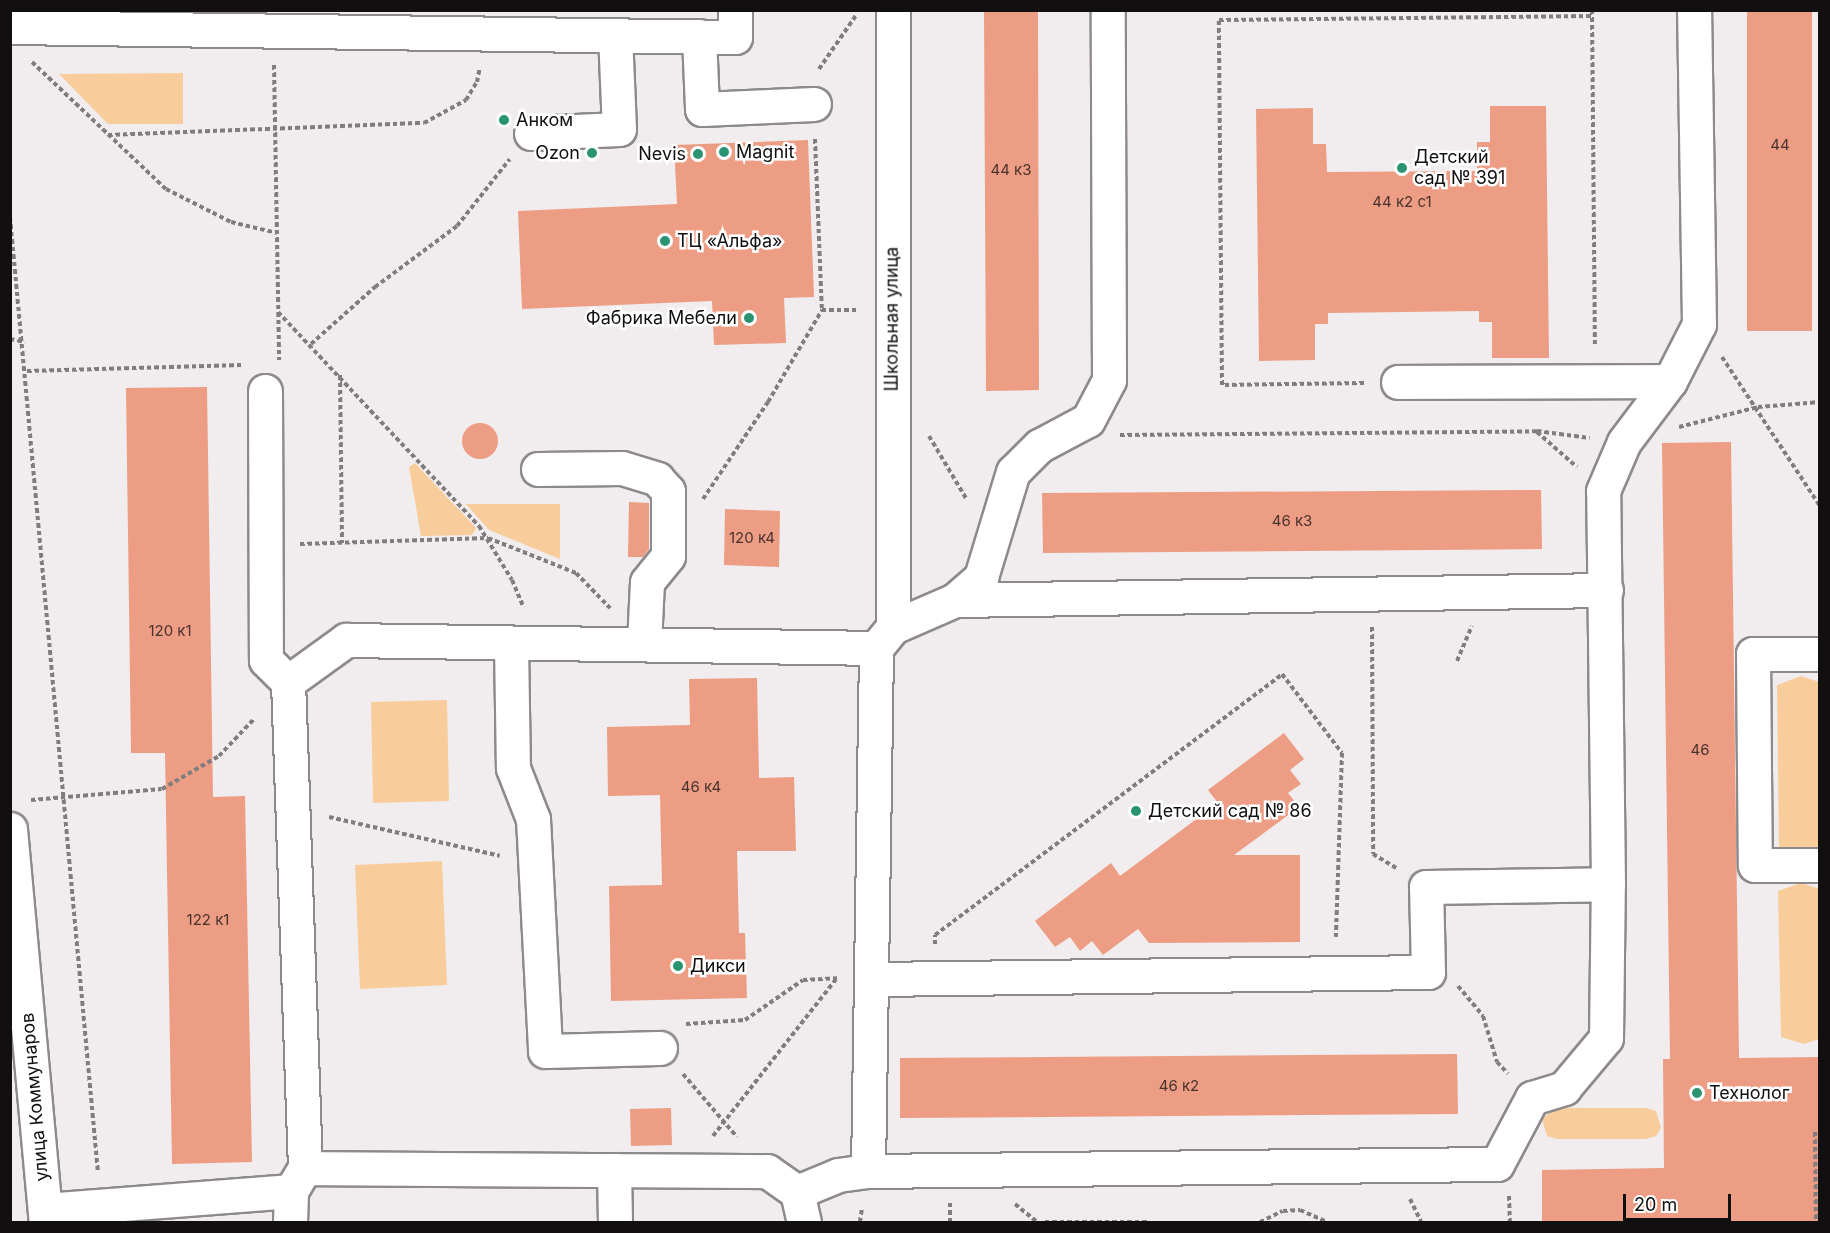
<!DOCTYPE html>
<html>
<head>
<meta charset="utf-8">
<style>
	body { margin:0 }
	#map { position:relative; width:1830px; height:1233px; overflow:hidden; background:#f1eced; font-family:Inter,sans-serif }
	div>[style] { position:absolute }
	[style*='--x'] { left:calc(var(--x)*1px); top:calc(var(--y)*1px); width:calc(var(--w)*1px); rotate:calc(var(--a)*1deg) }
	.green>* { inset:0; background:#f8cd9b }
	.building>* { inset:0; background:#ed9d84 }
	.round { border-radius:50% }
	.path>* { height:4px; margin-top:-2px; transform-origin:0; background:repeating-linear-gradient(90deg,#817d7e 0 4.5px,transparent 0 7.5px) }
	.roads { filter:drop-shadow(2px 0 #8e8a8b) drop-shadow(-2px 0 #8e8a8b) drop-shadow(0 2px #8e8a8b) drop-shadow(0 -2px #8e8a8b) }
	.minor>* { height:33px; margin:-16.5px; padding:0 16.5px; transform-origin:16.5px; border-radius:16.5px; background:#fff }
	.dots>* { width:16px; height:16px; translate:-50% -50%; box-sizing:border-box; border:3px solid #fff; border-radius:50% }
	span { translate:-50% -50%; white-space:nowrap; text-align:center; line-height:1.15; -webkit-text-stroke:5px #fff; paint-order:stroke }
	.number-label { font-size:15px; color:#48322d }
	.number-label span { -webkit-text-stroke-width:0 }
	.poi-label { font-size:18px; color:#110f10 }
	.left { translate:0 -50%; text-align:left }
	.right { translate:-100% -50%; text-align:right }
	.street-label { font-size:18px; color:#110f10 }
	.frame { position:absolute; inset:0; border:12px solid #110f10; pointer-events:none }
	.scale { position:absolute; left:1623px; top:1194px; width:108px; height:27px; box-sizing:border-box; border:3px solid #110f10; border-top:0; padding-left:8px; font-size:18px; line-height:21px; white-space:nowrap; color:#110f10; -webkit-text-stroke:4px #fff; paint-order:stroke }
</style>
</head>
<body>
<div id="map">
	<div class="green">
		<i style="clip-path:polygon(183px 73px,183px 124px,108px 124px,59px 74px)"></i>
		<i style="clip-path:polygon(415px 463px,476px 528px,472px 535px,421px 536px,409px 467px)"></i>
		<i style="clip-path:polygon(466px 504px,560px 504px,560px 559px,489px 530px)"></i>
		<i style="clip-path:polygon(1801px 676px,1819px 682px,1819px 852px,1779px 850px,1777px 685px)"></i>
		<i style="clip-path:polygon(447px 700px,449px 801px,373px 803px,371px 702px)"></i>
		<i style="clip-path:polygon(442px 861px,447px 985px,360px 989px,355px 865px)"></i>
		<i style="clip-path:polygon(1801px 883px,1820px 889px,1819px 1039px,1804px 1044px,1781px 1037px,1778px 891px)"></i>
		<i style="clip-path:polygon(1556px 1108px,1646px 1108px,1656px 1111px,1661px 1128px,1656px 1136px,1646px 1139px,1557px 1139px,1547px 1136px,1542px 1119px)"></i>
	</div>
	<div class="building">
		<i style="clip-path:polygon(984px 10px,1038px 10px,1039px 390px,986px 391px)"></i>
		<i style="clip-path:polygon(1747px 10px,1812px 10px,1812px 331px,1747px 331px)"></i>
		<i style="clip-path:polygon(1490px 106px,1546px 106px,1549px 358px,1492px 358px,1492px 322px,1479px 322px,1479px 311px,1328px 313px,1328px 324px,1315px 324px,1315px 360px,1259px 361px,1256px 109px,1313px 108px,1313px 144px,1326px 144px,1327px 172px,1477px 171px,1477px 142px,1490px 142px)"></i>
		<i style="clip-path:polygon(808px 140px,814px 297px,784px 298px,786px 343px,714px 345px,712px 301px,522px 309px,518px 211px,677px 204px,674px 145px)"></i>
		<i style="clip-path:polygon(207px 387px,213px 797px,245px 796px,252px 1162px,172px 1164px,165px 753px,131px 753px,126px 388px)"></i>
		<i class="round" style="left:462px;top:423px;width:36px;height:36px"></i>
		<i style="clip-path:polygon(1731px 442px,1739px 1058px,1820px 1057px,1820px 1222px,1542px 1222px,1542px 1170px,1664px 1168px,1663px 1059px,1670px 1059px,1662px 443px)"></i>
		<i style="clip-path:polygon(1541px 490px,1542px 549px,1043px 553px,1042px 493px)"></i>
		<i style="clip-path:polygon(629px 502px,649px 503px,649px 549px,643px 557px,628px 557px)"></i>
		<i style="clip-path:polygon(725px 509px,780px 511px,779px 567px,724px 565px)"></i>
		<i style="clip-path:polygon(757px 678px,759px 778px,794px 777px,796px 851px,737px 851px,739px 933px,745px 933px,747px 998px,611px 1001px,609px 886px,662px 885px,660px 795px,608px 796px,607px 727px,690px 725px,689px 679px)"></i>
		<i style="clip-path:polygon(1284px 733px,1304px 759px,1290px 770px,1301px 784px,1288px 793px,1299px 807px,1234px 855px,1300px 855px,1300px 942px,1149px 943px,1138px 929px,1103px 955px,1092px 941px,1080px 951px,1070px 937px,1055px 947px,1035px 921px,1111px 863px,1120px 876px,1218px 803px,1208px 790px)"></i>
		<i style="clip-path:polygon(1457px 1054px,1458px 1114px,900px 1118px,900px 1058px)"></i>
		<i style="clip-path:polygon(671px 1108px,672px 1145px,631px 1146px,630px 1109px)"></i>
	</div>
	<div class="path">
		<i style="--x:1592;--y:10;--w:336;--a:89.5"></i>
		<i style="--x:32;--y:62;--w:185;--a:43.5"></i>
		<i style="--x:166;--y:189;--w:73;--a:26.9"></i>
		<i style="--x:231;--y:222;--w:47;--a:13.4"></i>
		<i style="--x:274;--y:65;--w:295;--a:89"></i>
		<i style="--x:819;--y:69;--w:67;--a:-55.4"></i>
		<i style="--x:108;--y:135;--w:316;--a:-2.2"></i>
		<i style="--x:424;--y:123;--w:48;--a:-28.7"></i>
		<i style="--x:466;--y:100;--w:21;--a:-59"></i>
		<i style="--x:477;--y:82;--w:15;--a:-79"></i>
		<i style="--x:815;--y:139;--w:171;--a:87.7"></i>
		<i style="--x:10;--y:217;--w:959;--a:84.74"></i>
		<i style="--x:278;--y:312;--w:294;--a:46.8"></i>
		<i style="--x:479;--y:526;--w:63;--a:58.6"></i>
		<i style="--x:512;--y:580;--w:30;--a:67"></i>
		<i style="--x:10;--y:339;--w:15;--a:11"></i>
		<i style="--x:311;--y:344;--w:86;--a:-41.7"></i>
		<i style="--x:375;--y:287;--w:102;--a:-36.6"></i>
		<i style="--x:457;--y:226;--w:85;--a:-51.7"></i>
		<i style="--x:1722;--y:357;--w:178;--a:56.7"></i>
		<i style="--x:27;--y:371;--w:215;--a:-1.6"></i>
		<i style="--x:340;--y:375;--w:168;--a:89.3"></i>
		<i style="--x:1364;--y:383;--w:142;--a:179.2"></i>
		<i style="--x:1222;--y:385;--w:365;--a:-90.5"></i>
		<i style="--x:1219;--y:20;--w:373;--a:-0.6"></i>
		<i style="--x:1679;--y:427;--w:81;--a:-14.2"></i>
		<i style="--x:1758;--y:407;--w:62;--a:-4.6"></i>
		<i style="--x:1537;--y:432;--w:53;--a:41.2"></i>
		<i style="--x:1120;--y:435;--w:417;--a:-0.5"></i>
		<i style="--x:1537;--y:431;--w:53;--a:7.5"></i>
		<i style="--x:929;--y:436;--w:74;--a:59.3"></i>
		<i style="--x:703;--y:499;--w:117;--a:-56.2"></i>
		<i style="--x:768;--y:402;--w:107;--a:-59.6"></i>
		<i style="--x:822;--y:310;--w:37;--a:0"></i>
		<i style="--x:300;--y:544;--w:188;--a:-1.8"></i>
		<i style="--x:488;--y:538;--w:95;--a:21.7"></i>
		<i style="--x:576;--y:573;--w:49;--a:45.8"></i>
		<i style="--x:1372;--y:627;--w:227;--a:89.7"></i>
		<i style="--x:1373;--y:854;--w:29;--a:31"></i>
		<i style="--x:1457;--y:661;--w:38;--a:-67"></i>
		<i style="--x:31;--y:800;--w:131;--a:-4.8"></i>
		<i style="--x:162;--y:789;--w:66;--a:-30.1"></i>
		<i style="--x:219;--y:756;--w:50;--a:-46.6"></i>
		<i style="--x:329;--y:817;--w:175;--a:12.8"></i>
		<i style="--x:935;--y:944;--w:9;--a:-90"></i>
		<i style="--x:935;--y:935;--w:434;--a:-36.9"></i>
		<i style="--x:1282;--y:674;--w:99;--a:52.8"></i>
		<i style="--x:1342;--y:753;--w:184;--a:91.9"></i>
		<i style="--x:1458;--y:986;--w:39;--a:50"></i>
		<i style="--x:1483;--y:1016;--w:48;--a:73.1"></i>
		<i style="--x:1497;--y:1062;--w:16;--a:47"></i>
		<i style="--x:686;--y:1024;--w:59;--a:-3.9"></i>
		<i style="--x:745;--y:1020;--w:70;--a:-34.6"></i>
		<i style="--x:803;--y:980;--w:34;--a:-3"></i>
		<i style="--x:683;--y:1074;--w:83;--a:49.4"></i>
		<i style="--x:1815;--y:1132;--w:90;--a:89.4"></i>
		<i style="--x:713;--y:1136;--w:199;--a:-51.9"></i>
		<i style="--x:1509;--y:1196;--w:26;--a:88"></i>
		<i style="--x:1410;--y:1199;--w:25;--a:64"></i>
		<i style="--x:1015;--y:1204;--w:28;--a:39"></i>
		<i style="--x:860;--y:1222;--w:14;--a:-82"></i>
		<i style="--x:950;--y:1222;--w:19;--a:-90"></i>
		<i style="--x:1045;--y:1222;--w:104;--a:0"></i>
		<i style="--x:1260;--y:1222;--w:25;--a:-26"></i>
		<i style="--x:1283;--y:1211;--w:17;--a:-3"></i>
		<i style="--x:1300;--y:1210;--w:30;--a:24"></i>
	</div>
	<div class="roads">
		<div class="minor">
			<i style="--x:893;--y:10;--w:617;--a:90"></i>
			<i style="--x:10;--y:27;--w:725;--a:0.79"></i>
			<i style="--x:735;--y:37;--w:27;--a:-90"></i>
			<i style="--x:699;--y:36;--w:73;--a:87.6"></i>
			<i style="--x:702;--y:109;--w:112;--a:-2.6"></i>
			<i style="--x:531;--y:133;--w:88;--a:-2.6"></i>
			<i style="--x:619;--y:129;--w:94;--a:-92.4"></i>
			<i style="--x:1398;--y:382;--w:272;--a:-0.2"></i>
			<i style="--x:265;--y:391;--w:269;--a:89.8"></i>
			<i style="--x:266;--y:660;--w:31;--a:45"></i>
			<i style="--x:538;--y:469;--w:84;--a:-0.7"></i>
			<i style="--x:622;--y:468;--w:37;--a:17"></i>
			<i style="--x:657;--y:479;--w:16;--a:47"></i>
			<i style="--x:668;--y:491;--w:65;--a:90"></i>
			<i style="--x:668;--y:556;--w:33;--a:129"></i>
			<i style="--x:647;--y:582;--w:61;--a:92.8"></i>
			<i style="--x:955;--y:600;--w:35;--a:-41"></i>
			<i style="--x:981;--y:577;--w:110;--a:-73.1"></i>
			<i style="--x:1013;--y:472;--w:37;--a:-45"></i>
			<i style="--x:1039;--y:446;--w:55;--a:-28"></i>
			<i style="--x:1088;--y:420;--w:45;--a:-62.3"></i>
			<i style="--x:1109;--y:380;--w:370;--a:-90.2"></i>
			<i style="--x:511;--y:644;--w:124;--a:89.1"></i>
			<i style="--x:513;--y:768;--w:55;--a:68.6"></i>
			<i style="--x:533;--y:819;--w:232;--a:87"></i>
			<i style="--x:545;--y:1051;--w:115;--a:-1.5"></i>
			<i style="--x:1820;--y:654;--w:67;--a:180"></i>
			<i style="--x:1753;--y:654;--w:211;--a:89.5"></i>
			<i style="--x:1755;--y:865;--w:65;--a:0"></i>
			<i style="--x:10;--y:829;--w:395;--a:84.8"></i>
			<i style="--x:873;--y:979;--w:555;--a:-0.72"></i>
			<i style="--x:1428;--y:972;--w:85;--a:-91.3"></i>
			<i style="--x:1426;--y:887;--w:182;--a:-0.9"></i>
			<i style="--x:305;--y:1168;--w:486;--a:-92"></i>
			<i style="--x:288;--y:682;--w:72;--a:-35.9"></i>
			<i style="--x:346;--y:640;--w:530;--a:0.86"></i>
			<i style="--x:876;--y:648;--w:27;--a:-51"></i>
			<i style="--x:893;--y:627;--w:68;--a:-23.5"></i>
			<i style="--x:955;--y:600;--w:651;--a:-0.88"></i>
			<i style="--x:614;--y:1170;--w:52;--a:88.9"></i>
			<i style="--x:868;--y:1171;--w:523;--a:-89.12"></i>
			<i style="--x:797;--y:1192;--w:44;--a:-22.5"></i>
			<i style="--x:838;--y:1175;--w:30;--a:-8"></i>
			<i style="--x:868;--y:1171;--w:629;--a:-0.64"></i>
			<i style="--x:1497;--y:1164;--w:75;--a:-62.1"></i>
			<i style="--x:1532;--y:1098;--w:34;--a:-17"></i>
			<i style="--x:1564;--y:1088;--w:65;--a:-50"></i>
			<i style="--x:1606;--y:1038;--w:154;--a:-89.3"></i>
			<i style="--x:1608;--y:884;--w:393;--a:-90.7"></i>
			<i style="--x:1603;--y:491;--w:53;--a:-66.8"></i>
			<i style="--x:1624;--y:442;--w:76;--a:-53"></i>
			<i style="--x:1670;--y:381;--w:64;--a:-63"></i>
			<i style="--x:1699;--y:324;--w:314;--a:-90.9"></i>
			<i style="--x:45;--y:1210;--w:247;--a:-4.4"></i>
			<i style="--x:291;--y:1191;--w:27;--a:-59"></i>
			<i style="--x:305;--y:1168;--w:462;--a:0.4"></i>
			<i style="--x:767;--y:1171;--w:37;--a:35"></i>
			<i style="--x:797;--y:1192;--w:31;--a:77"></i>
			<i style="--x:290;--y:1222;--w:31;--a:-88"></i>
		</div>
	</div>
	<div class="dots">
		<i style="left:504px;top:120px;background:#299372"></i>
		<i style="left:724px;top:152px;background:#299372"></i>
		<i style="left:592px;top:153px;background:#299372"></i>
		<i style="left:698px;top:154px;background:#299372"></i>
		<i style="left:1402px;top:168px;background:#299372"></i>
		<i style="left:665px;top:241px;background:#299372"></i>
		<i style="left:749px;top:318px;background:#299372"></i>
		<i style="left:1136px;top:811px;background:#299372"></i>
		<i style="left:678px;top:966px;background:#299372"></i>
		<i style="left:1697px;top:1093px;background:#299372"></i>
	</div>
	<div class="number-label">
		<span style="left:1780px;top:145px">44</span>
		<span style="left:1011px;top:170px">44 к3</span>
		<span style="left:1402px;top:202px">44 к2 с1</span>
		<span style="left:1292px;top:521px">46 к3</span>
		<span style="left:752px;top:538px">120 к4</span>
		<span style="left:170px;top:631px">120 к1</span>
		<span style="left:1700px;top:750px">46</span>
		<span style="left:701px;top:787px">46 к4</span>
		<span style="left:208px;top:920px">122 к1</span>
		<span style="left:1179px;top:1086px">46 к2</span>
	</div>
	<div class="poi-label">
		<span class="left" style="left:516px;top:120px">Анком</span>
		<span class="left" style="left:736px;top:152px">Magnit</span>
		<span class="right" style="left:580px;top:153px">Ozon</span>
		<span class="right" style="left:686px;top:154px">Nevis</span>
		<span class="left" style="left:1414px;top:168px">Детский<br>сад № 391</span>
		<span class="left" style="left:677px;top:241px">ТЦ «Альфа»</span>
		<span class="right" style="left:737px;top:318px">Фабрика Мебели</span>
		<span class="left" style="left:1148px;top:811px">Детский сад № 86</span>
		<span class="left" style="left:690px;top:966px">Дикси</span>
		<span class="left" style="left:1709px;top:1093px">Технолог</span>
	</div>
	<div class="street-label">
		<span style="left:892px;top:319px;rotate:-90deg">Школьная улица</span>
		<span style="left:35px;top:1097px;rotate:-95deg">улица Коммунаров</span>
	</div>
	<div class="frame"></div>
	<div class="scale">20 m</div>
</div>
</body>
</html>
